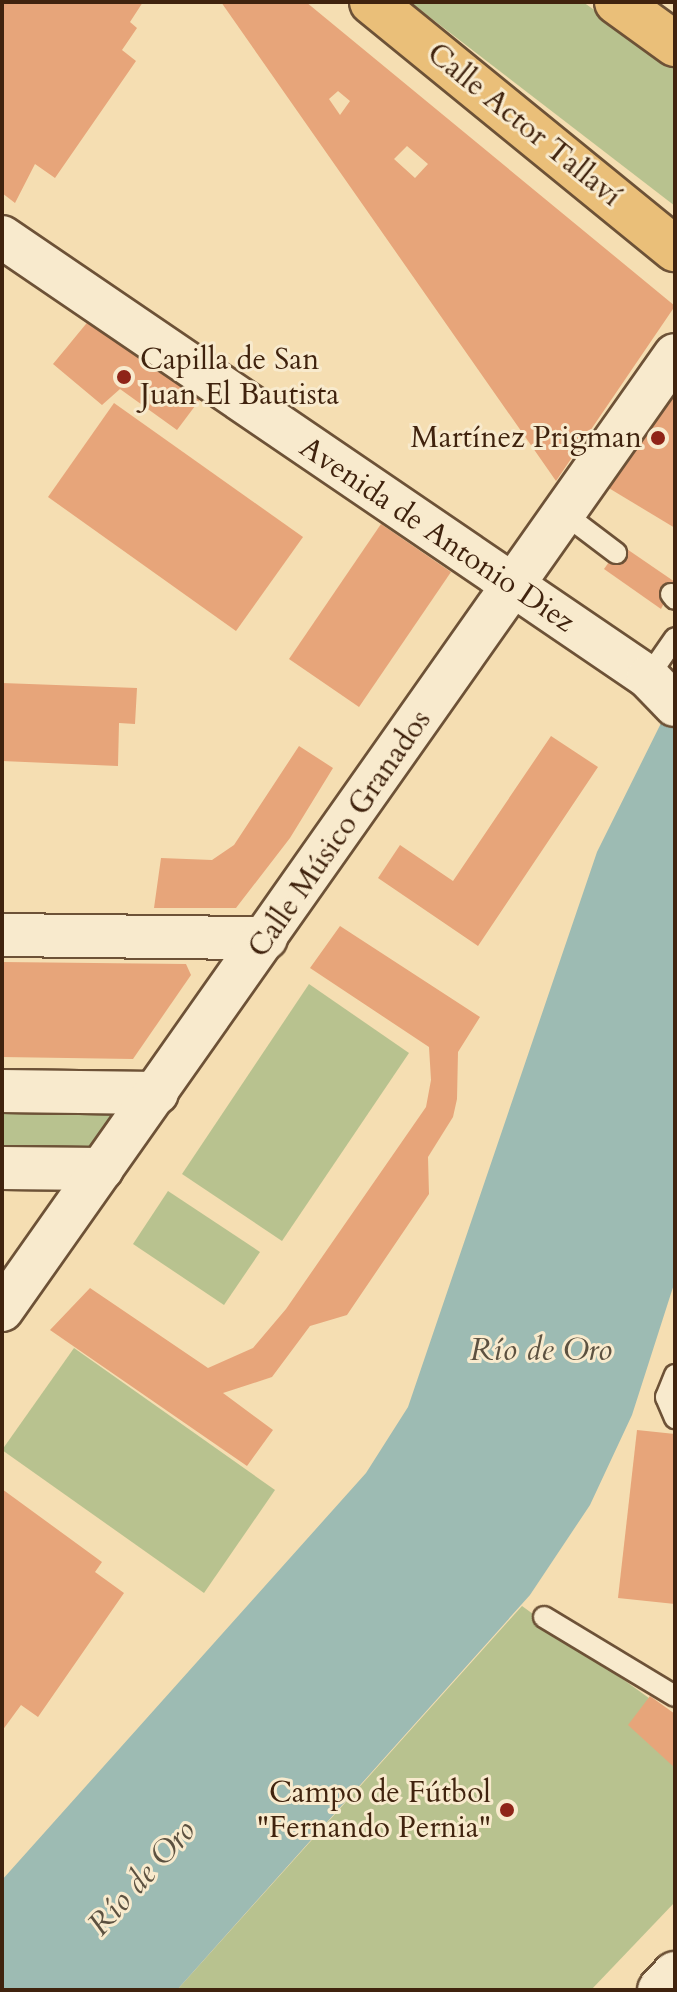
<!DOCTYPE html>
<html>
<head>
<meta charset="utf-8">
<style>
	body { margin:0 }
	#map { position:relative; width:677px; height:1992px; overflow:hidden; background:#f5deb2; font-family:Cardo,serif }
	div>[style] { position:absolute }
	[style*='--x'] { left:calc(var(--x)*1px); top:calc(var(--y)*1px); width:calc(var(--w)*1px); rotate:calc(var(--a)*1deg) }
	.green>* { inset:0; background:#b8c28f }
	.water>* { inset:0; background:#9dbbb3 }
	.building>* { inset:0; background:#e7a57a }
	.roads { filter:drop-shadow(2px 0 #6d5237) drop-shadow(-2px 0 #6d5237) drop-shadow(0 2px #6d5237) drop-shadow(0 -2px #6d5237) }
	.lane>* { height:20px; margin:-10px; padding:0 10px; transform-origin:10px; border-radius:10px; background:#f8eacd }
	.street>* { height:42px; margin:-21px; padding:0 21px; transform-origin:21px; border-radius:21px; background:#f8eacd }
	.secondary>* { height:44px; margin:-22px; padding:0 22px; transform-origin:22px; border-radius:22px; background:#f8eacd }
	.primary>* { height:44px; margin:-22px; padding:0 22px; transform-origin:22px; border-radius:22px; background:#eabf79 }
	.dots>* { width:22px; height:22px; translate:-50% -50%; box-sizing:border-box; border:4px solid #f8eacd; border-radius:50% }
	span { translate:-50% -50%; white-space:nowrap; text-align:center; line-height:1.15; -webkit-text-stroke:6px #f8eacd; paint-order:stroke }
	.street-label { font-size:30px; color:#40230e }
	.poi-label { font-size:30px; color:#40230e }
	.left { translate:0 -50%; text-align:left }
	.right { translate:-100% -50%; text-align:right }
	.water-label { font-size:32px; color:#5c5140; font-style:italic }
	.frame { position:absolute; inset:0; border:4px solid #40230e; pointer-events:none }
</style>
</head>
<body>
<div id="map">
	<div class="green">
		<i style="clip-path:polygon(410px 2px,583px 2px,675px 67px,675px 206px)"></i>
		<i style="clip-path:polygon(309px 984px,409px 1053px,282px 1241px,182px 1174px)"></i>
		<i style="clip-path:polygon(2px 1104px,137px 1107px,96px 1160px,2px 1159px)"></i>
		<i style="clip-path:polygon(168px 1191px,260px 1252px,224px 1305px,133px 1244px)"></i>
		<i style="clip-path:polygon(74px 1348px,275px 1490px,204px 1593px,2px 1450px)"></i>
		<i style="clip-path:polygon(522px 1606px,675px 1717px,675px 1902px,591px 1990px,177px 1990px)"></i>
	</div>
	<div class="water">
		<i style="clip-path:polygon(675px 695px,675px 1281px,632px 1415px,590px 1505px,530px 1595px,177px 1990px,2px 1990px,2px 1880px,366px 1473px,408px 1407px,597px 852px)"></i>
	</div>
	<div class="building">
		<i style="clip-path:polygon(2px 2px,143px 2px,130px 22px,137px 28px,122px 50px,136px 61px,55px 178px,35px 164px,15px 203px,2px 193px)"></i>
		<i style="clip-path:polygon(evenodd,221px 2px,306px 2px,675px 306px,556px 481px,221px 2px,338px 91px,350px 101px,340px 115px,329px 99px,338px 91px,221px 2px,407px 146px,428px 164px,415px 178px,394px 159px,407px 146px)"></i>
		<i style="clip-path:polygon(95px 313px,204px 394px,177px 430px,120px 389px,102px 405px,53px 364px)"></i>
		<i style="clip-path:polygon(675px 387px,675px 528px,607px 487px)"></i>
		<i style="clip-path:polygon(114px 403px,303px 537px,236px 631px,48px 497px)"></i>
		<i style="clip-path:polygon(381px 524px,451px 572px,359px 707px,289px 659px)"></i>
		<i style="clip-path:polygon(621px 545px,675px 582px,661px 609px,604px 569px)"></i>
		<i style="clip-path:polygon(2px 683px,137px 688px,135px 724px,119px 723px,118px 766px,2px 761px)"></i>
		<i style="clip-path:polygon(551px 736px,598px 767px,478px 946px,378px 878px,400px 845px,453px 881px)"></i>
		<i style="clip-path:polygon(299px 746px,333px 768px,290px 838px,236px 908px,154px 908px,161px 858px,212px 860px,234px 845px)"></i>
		<i style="clip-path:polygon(340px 926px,480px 1017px,458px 1052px,457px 1099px,453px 1117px,428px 1157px,429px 1194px,347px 1315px,310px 1326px,272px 1377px,223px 1393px,273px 1430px,247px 1466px,50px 1330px,90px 1288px,208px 1368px,253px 1348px,286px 1309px,426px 1107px,431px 1080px,429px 1047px,310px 968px)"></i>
		<i style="clip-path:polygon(2px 962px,186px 964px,191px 975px,133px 1059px,2px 1057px)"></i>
		<i style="clip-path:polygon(637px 1430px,675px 1434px,675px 1604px,618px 1598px)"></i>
		<i style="clip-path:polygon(2px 1489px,102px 1562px,95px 1572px,124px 1593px,38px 1717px,21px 1705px,2px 1731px)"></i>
		<i style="clip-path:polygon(650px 1696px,675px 1714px,675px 1768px,628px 1725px)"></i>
	</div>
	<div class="roads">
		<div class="lane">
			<i style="--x:566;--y:515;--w:63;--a:37.2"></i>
			<i style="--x:671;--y:594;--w:6;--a:51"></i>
			<i style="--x:648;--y:677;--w:47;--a:-55.3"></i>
			<i style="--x:675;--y:1375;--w:24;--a:112"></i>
			<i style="--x:666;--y:1397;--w:23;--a:67"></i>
			<i style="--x:544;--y:1617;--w:153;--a:31.1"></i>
		</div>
		<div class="street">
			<i style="--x:2;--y:237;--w:782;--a:34.26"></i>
			<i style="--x:648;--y:677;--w:39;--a:46"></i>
			<i style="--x:2;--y:935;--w:264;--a:0.7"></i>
			<i style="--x:2;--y:1091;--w:155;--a:0.7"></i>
			<i style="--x:2;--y:1168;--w:100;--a:0.6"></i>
			<i style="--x:2;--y:1310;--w:1168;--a:-54.83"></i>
		</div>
		<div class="secondary">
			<i style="--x:660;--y:1990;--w:22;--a:-47"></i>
		</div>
		<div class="primary">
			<i style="--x:372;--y:2;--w:391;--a:39.2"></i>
			<i style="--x:617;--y:2;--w:72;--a:35.9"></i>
		</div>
	</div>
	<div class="dots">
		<i style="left:124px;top:377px;background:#8f2418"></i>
		<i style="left:658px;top:438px;background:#8f2418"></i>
		<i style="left:507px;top:1810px;background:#8f2418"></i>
	</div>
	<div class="street-label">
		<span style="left:524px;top:125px;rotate:39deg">Calle Actor Tallaví</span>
		<span style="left:437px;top:535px;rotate:34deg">Avenida de Antonio Diez</span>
		<span style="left:340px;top:834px;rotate:-55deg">Calle Músico Granados</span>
	</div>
	<div class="poi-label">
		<span class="left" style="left:140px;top:377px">Capilla de San<br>Juan El Bautista</span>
		<span class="right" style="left:642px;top:438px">Martínez Prigman</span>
		<span class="right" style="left:491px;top:1810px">Campo de Fútbol<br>"Fernando Pernia"</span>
	</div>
	<div class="water-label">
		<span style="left:541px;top:1350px">Río de Oro</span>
		<span style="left:142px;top:1878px;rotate:-48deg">Río de Oro</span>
	</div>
	<div class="frame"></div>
</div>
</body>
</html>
